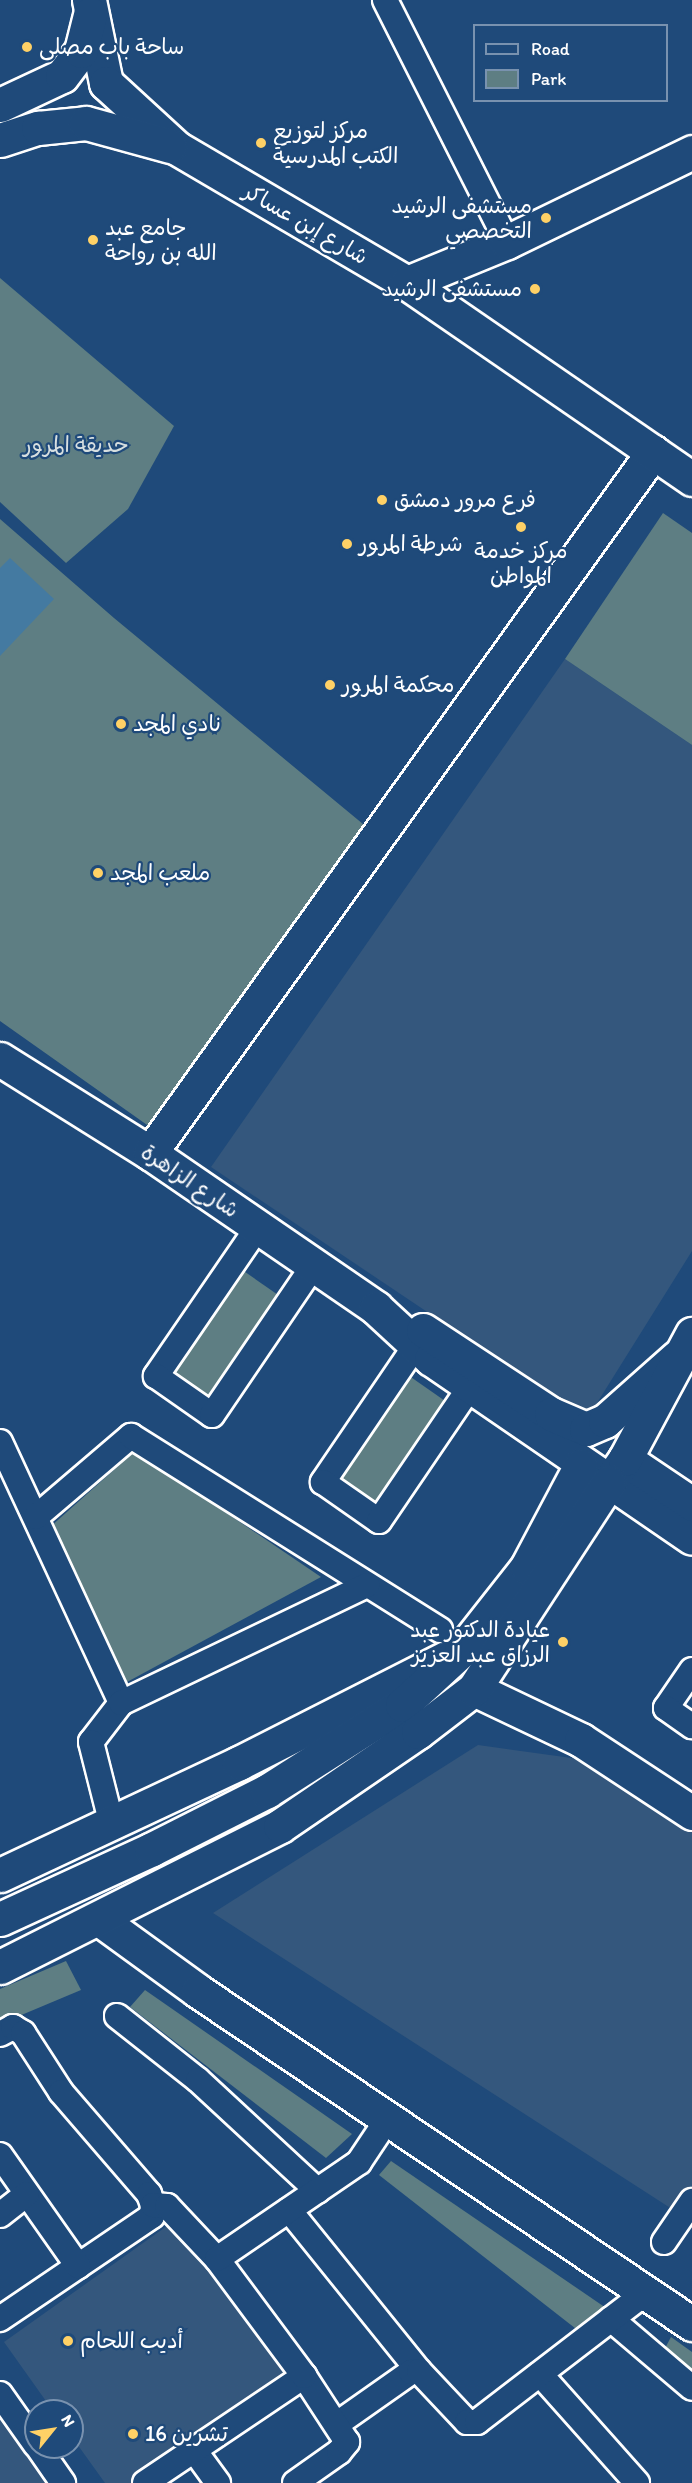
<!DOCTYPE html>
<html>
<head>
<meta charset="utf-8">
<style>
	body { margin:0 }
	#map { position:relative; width:692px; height:2483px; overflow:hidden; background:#1f4a7a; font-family:Itim,"Playpen Sans Arabic",sans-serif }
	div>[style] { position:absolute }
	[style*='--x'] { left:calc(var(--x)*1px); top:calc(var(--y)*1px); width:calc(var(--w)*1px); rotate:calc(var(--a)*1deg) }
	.built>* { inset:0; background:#34577d }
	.green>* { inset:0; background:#5e7e83 }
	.water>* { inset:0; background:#447aa1 }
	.roads { filter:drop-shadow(2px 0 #fff) drop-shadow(-2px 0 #fff) drop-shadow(0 2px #fff) drop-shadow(0 -2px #fff) }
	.street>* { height:24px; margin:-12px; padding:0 12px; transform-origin:12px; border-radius:12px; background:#1f4a7a }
	.secondary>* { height:33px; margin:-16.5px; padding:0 16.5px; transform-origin:16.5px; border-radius:16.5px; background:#1f4a7a }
	.primary>* { height:33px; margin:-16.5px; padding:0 16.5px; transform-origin:16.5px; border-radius:16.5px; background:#1f4a7a }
	.dots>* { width:16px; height:16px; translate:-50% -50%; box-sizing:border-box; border:3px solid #1f4a7a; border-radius:50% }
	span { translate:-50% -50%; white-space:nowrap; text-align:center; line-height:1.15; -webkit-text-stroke:4.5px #1f4a7a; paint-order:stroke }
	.poi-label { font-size:22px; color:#fff }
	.left { translate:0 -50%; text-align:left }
	.right { translate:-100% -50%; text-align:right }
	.street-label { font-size:22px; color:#fff }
	.park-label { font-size:22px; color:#d7dfe0 }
	.legend { position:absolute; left:473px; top:24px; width:195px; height:78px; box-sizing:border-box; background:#1f4a7a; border:2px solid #7992af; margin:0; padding:8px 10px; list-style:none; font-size:18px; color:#fff }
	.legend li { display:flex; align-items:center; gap:12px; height:30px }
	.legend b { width:30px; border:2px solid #7992af }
	.north { position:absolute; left:24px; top:2399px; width:60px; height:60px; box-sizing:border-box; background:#1f4a7a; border:2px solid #7992af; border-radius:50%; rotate:60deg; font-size:16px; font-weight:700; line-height:24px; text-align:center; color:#fff }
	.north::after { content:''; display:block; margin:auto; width:21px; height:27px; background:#ffd166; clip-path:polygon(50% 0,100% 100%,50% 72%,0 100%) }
</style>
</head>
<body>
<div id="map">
	<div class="built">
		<i style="clip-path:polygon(565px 659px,692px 745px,692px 1251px,587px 1419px,211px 1167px)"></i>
		<i style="clip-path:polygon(478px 1745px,586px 1760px,692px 1830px,692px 2186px,675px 2211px,213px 1913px)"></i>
		<i style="clip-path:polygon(174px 2221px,287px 2378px,141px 2483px,105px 2483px,72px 2437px,72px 2411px,53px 2411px,4px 2342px)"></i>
		<i style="clip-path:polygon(0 2405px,57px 2483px,0 2483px)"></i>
	</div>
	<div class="green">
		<i style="clip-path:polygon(0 278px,174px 426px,128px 509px,66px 563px,0 502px)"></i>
		<i style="clip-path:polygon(663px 513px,692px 533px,692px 745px,565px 659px)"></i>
		<i style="clip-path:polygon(0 519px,114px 618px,369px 829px,150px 1127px,0 1021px)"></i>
		<i style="clip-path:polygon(238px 1267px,281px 1297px,208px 1404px,165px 1375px)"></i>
		<i style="clip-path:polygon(405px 1373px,448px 1403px,375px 1510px,332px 1481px)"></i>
		<i style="clip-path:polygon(135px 1451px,321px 1577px,127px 1682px,49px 1528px)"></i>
		<i style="clip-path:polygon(66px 1961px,81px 1990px,0 2024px,0 1989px)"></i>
		<i style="clip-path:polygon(145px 1990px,352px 2134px,326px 2158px,130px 2007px)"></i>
		<i style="clip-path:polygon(391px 2161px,609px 2310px,580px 2332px,379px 2175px)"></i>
		<i style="clip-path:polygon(671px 2337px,692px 2352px,692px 2375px,663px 2352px)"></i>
	</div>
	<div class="water">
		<i style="clip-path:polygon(10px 558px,54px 599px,0 656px,0 568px)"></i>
	</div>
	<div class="roads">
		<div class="street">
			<i style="--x:385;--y:0;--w:271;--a:63.2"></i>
			<i style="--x:258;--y:1227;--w:181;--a:124.4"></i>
			<i style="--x:156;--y:1376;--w:68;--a:34.9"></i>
			<i style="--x:212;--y:1415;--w:181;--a:-55.8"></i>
			<i style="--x:416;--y:1345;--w:166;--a:124.2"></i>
			<i style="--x:323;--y:1482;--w:68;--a:34.9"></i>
			<i style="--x:379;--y:1521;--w:162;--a:-55.8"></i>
			<i style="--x:0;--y:1442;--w:288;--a:65.1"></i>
			<i style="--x:121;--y:1703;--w:49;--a:127.6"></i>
			<i style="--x:91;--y:1742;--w:81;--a:75.8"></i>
			<i style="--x:36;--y:1517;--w:125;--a:-40.5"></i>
			<i style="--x:131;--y:1436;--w:365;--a:32.1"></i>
			<i style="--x:692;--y:1670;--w:46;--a:124.4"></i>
			<i style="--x:666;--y:1708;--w:32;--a:35"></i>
			<i style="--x:121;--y:1703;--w:273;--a:-25.6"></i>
			<i style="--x:117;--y:2016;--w:103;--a:38.3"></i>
			<i style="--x:198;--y:2080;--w:163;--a:42.8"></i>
			<i style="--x:0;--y:2034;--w:15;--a:-28"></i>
			<i style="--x:13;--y:2027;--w:12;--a:31"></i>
			<i style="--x:23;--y:2033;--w:70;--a:57.2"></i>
			<i style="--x:61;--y:2092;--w:135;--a:49.2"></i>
			<i style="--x:149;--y:2194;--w:12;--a:70"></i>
			<i style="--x:153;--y:2205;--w:11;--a:95"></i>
			<i style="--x:152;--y:2216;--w:184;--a:145.9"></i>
			<i style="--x:0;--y:2155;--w:136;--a:54.9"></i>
			<i style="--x:153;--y:2205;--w:14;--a:4"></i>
			<i style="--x:167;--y:2206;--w:73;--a:46.7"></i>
			<i style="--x:289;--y:2210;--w:207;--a:51.1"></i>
			<i style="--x:0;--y:2215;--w:34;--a:-38"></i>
			<i style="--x:664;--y:2242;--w:50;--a:-55.7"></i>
			<i style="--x:611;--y:2319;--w:106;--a:40.4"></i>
			<i style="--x:540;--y:2374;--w:146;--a:48.3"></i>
			<i style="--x:0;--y:2394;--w:62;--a:54.8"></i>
			<i style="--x:337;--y:2424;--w:90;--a:-35.1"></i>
			<i style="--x:411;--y:2372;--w:8;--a:-7"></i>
			<i style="--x:419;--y:2371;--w:70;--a:46.7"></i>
			<i style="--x:467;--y:2422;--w:10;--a:0"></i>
			<i style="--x:477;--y:2422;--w:215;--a:-37.5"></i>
			<i style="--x:38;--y:2447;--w:44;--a:55.2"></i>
			<i style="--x:194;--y:2450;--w:41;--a:54"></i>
			<i style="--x:145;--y:2483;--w:192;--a:-33.9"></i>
			<i style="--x:295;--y:2483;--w:54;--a:-35.2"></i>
			<i style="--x:339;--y:2452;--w:13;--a:-51"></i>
			<i style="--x:347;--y:2442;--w:79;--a:-123.1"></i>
			<i style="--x:304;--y:2376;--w:146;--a:-126.6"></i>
			<i style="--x:217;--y:2259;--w:172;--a:-34.3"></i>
			<i style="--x:359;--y:2162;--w:54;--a:-56.3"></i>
		</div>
		<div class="secondary">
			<i style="--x:407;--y:283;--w:108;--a:-22.3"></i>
			<i style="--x:507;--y:242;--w:206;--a:-25.9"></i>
			<i style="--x:0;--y:1059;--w:177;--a:32.1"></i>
			<i style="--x:150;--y:1153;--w:274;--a:34.4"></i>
			<i style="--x:376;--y:1308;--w:75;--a:42.8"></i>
			<i style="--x:431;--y:1359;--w:316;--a:34.4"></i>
			<i style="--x:150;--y:1153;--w:863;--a:-54.34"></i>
			<i style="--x:423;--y:1330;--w:153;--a:33.3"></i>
			<i style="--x:551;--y:1414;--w:38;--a:23"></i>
			<i style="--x:586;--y:1429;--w:21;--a:-23"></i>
			<i style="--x:605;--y:1421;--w:96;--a:-41.6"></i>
			<i style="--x:625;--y:1459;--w:81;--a:33.9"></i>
			<i style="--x:609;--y:1482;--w:28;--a:-55"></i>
			<i style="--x:625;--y:1459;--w:142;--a:-61.8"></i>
			<i style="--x:474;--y:1689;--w:119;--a:25.5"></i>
			<i style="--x:581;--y:1740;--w:133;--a:33.3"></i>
			<i style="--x:0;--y:1875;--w:264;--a:-25.1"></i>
			<i style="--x:239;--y:1763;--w:232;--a:-26.9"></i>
			<i style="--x:99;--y:1919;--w:122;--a:36"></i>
			<i style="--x:198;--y:1991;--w:596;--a:33.98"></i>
		</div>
		<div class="primary">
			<i style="--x:89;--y:0;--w:85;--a:78.4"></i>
			<i style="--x:106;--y:83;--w:96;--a:42.5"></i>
			<i style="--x:177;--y:148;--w:267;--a:30.4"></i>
			<i style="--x:407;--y:283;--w:346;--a:34.5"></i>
			<i style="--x:0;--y:105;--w:68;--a:-25.1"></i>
			<i style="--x:62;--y:76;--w:31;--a:-53"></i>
			<i style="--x:81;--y:51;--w:38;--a:-76"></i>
			<i style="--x:0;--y:140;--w:40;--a:-18"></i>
			<i style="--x:38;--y:128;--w:48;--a:-5.9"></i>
			<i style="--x:86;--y:123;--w:87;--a:15.3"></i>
			<i style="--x:0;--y:1919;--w:167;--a:-24.7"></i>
			<i style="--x:152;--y:1849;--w:129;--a:-26.8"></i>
			<i style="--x:267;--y:1791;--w:160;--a:-32.5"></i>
			<i style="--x:402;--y:1705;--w:80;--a:-42.5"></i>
			<i style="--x:461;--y:1651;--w:107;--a:-51.8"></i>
			<i style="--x:527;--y:1567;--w:115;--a:-62.1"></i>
			<i style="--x:0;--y:1967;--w:313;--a:-26.7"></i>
			<i style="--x:280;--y:1826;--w:167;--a:-34.3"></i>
			<i style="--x:418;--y:1732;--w:71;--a:-37.5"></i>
			<i style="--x:474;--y:1689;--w:247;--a:-56.9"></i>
		</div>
	</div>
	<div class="dots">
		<i style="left:27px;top:47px;background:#ffd166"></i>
		<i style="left:261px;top:143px;background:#ffd166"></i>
		<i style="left:546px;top:218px;background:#ffd166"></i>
		<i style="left:93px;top:240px;background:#ffd166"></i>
		<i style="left:535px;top:289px;background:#ffd166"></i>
		<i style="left:382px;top:500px;background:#ffd166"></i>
		<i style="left:521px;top:527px;background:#ffd166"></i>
		<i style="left:347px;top:544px;background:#ffd166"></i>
		<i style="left:330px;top:685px;background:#ffd166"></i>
		<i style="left:121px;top:724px;background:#ffd166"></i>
		<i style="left:98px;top:873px;background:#ffd166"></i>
		<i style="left:563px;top:1642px;background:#ffd166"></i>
		<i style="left:68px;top:2341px;background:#ffd166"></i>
		<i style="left:133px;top:2434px;background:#ffd166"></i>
	</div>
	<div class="poi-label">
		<span class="left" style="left:39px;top:47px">ساحة باب مصلى</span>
		<span class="left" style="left:273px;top:143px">مركز لتوزيع<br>الكتب المدرسية</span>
		<span class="right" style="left:532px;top:218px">مستشفى الرشيد<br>التخصصي</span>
		<span class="left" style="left:105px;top:240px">جامع عبد<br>الله بن رواحة</span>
		<span class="right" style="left:522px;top:289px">مستشفى الرشيد</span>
		<span class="left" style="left:394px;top:500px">فرع مرور دمشق</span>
		<span class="left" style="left:359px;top:544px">شرطة المرور</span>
		<span style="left:521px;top:563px">مركز خدمة<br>المواطن</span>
		<span class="left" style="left:342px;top:685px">محكمة المرور</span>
		<span class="left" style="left:133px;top:724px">نادي المجد</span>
		<span class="left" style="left:110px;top:873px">ملعب المجد</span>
		<span class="right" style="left:550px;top:1642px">عيادة الدكتور عبد<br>الرزاق عبد العزيز</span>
		<span class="left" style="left:80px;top:2341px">أديب اللحام</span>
		<span class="left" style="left:145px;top:2434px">16 تشرين</span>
	</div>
	<div class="street-label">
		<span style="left:306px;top:224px;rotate:30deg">شارع إبن عساكر</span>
		<span style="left:190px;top:1181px;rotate:34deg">شارع الزاهرة</span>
	</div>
	<div class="park-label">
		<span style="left:76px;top:445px">حديقة المرور</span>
	</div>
	<ul class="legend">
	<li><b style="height:8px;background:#1f4a7a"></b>Road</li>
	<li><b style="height:16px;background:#5e7e83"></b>Park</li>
	</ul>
	<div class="north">N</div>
</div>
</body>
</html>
